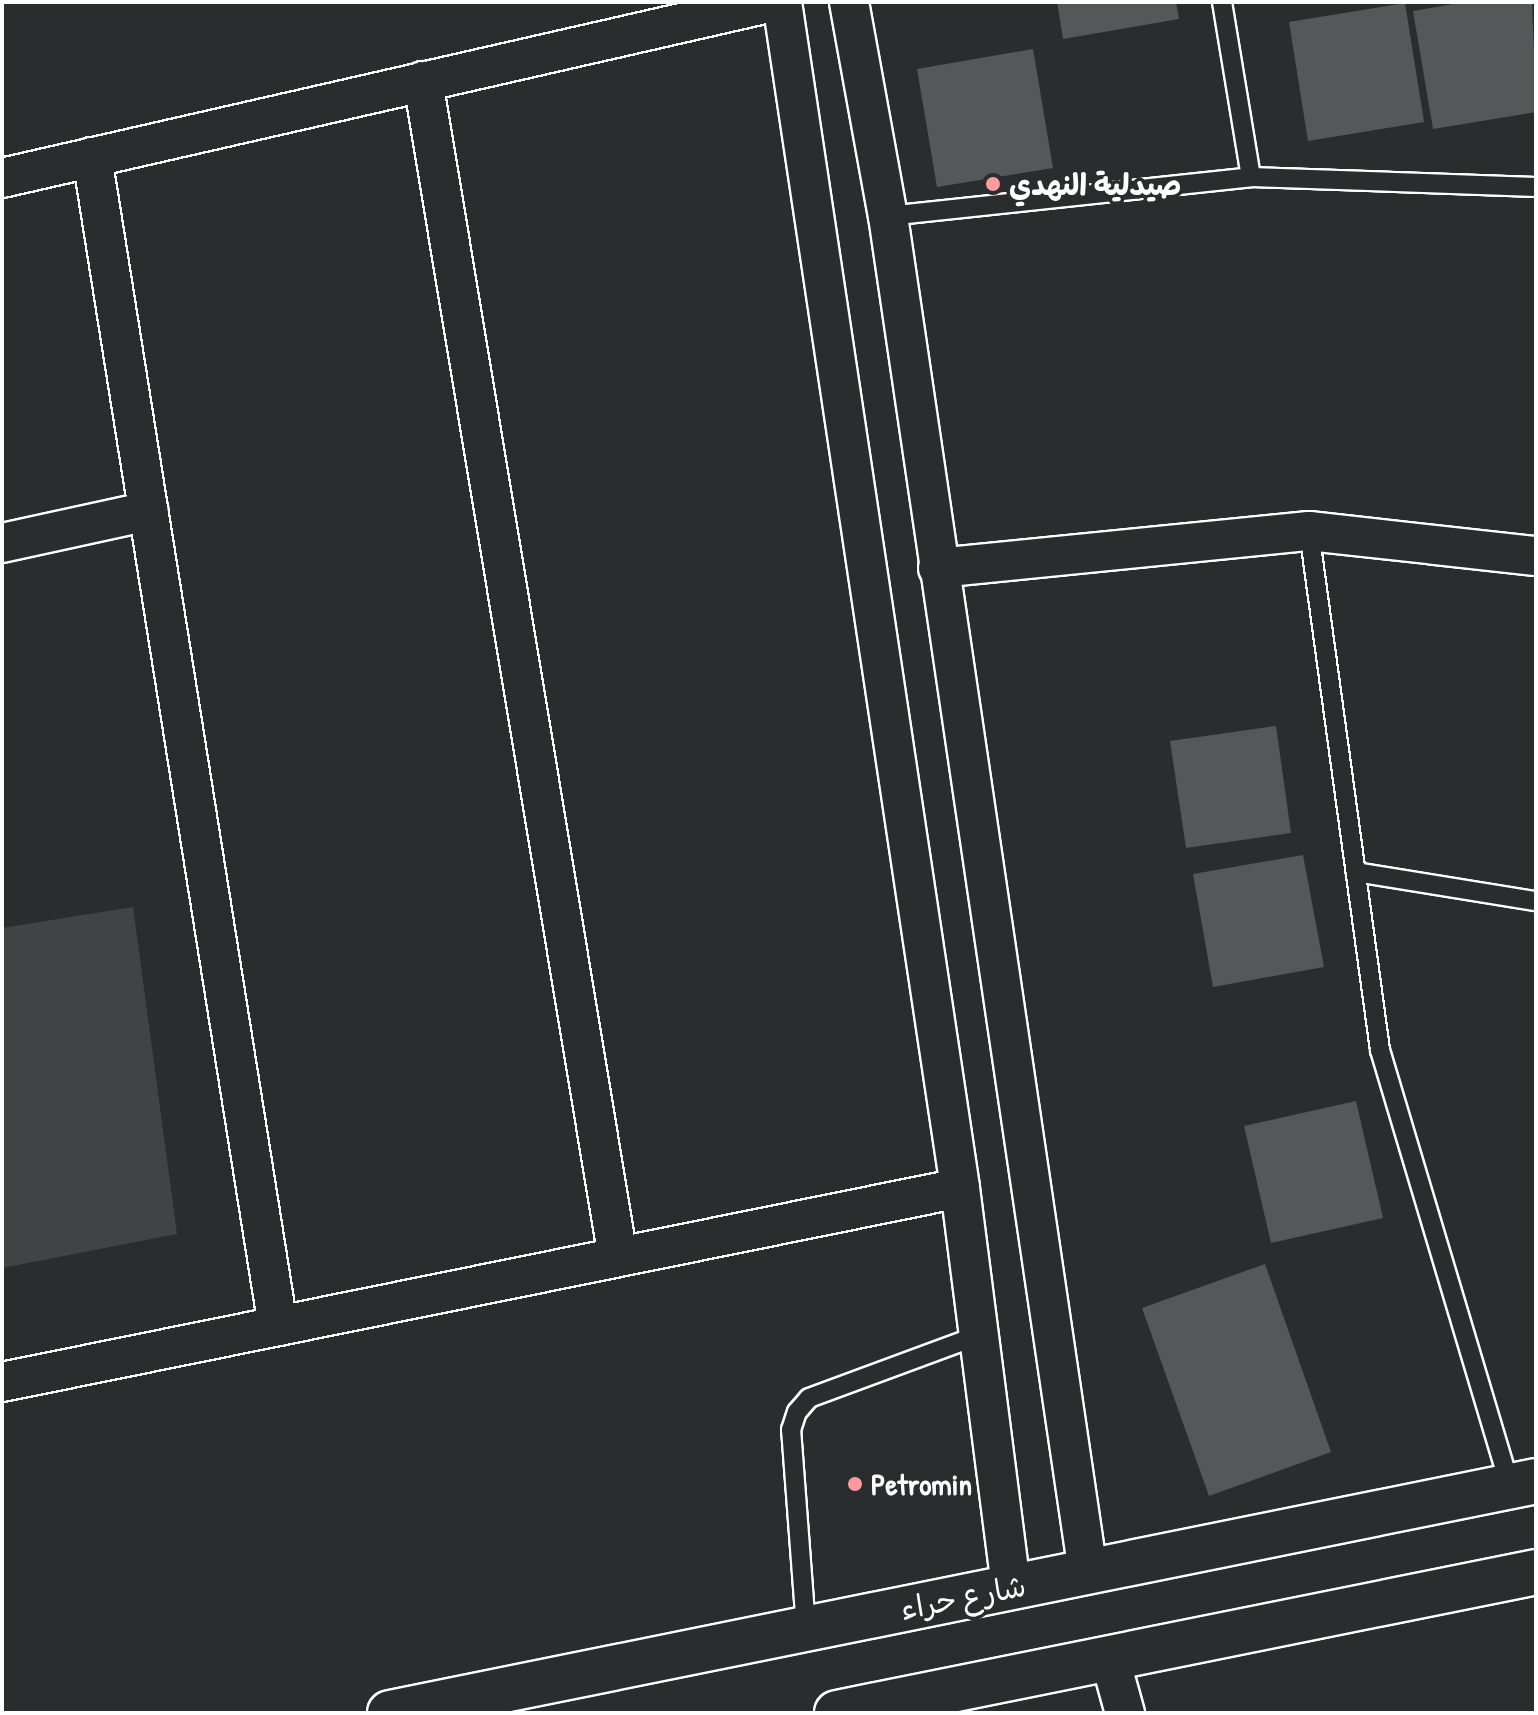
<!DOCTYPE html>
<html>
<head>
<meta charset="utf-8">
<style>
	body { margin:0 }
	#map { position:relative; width:1538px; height:1715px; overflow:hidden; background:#2a2d2e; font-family:"Patrick Hand","Playpen Sans Arabic",sans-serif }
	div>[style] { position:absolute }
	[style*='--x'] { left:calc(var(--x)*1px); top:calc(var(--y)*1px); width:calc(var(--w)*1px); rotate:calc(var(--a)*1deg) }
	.green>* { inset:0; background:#414445 }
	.building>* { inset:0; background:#555758 }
	.roads { filter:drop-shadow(2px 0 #fff) drop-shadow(-2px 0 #fff) drop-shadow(0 2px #fff) drop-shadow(0 -2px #fff) }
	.service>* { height:18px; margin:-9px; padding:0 9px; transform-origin:9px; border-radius:9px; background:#2a2d2e }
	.minor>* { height:38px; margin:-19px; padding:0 19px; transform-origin:19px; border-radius:19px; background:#2a2d2e }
	.primary>* { height:44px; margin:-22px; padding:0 22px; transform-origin:22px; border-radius:22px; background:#2a2d2e }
	.dots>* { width:22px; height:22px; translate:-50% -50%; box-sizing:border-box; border:4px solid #2a2d2e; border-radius:50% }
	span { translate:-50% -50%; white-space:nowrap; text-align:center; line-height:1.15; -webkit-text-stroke:7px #2a2d2e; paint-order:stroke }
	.poi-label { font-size:30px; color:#fff; font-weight:700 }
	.left { translate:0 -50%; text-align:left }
	.street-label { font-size:30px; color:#fff }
	.frame { position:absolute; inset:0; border:4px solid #fff; pointer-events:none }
</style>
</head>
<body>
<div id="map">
	<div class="green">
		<i style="clip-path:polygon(133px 907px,177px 1234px,2px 1268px,2px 928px)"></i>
	</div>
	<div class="building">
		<i style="clip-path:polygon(1057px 2px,1176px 2px,1179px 19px,1063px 39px)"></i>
		<i style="clip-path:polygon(1465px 2px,1532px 2px,1536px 112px,1433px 129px,1413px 11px)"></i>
		<i style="clip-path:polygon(1405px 3px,1424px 122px,1308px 141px,1289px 22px)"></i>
		<i style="clip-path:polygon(1033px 49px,1053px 168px,937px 187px,917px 69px)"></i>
		<i style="clip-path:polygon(1276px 726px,1291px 833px,1186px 848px,1170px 741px)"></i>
		<i style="clip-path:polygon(1303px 855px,1324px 967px,1213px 987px,1193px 874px)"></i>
		<i style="clip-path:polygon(1356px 1101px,1383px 1218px,1271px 1243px,1244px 1126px)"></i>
		<i style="clip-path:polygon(1265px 1264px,1331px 1452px,1209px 1496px,1142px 1308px)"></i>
	</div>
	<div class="roads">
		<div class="service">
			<i style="--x:1222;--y:2;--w:177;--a:80.6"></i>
			<i style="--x:888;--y:216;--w:365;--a:-6.1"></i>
			<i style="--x:1251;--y:177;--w:285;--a:2"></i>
			<i style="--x:1309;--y:531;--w:524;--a:82.21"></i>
			<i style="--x:1380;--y:1050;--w:455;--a:73.4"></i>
			<i style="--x:1356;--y:872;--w:182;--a:9.2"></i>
			<i style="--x:806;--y:1628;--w:199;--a:-94.3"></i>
			<i style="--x:791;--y:1430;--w:19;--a:-72"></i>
			<i style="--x:797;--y:1412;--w:18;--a:-49"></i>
			<i style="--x:809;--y:1398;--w:181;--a:-20.3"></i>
		</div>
		<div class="minor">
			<i style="--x:782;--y:2;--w:1199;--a:81.46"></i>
			<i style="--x:960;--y:1188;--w:402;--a:82.7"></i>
			<i style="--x:849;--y:2;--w:218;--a:79.7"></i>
			<i style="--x:888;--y:216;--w:1371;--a:81.61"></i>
			<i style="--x:423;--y:81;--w:1192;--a:80.59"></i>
			<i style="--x:92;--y:157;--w:1184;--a:80.96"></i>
			<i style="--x:2;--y:178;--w:791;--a:-12.86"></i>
			<i style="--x:2;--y:543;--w:150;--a:-12.3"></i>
			<i style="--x:938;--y:568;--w:373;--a:-5.7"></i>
			<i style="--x:1309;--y:531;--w:228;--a:6.3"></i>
			<i style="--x:2;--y:1382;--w:977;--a:-11.45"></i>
			<i style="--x:1110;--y:1659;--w:56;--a:74.5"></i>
		</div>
		<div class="primary">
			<i style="--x:390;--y:1713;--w:1169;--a:-11.44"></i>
			<i style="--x:837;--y:1713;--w:713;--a:-11.4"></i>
		</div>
	</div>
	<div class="dots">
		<i style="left:993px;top:184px;background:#ff9aa2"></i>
		<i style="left:855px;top:1484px;background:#ff9aa2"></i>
	</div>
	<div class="poi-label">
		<span class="left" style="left:1009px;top:184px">صيدلية النهدي</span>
		<span class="left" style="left:871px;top:1484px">Petromin</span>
	</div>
	<div class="street-label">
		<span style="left:963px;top:1597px;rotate:-11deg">شارع حراء</span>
	</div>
	<div class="frame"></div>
</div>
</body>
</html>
